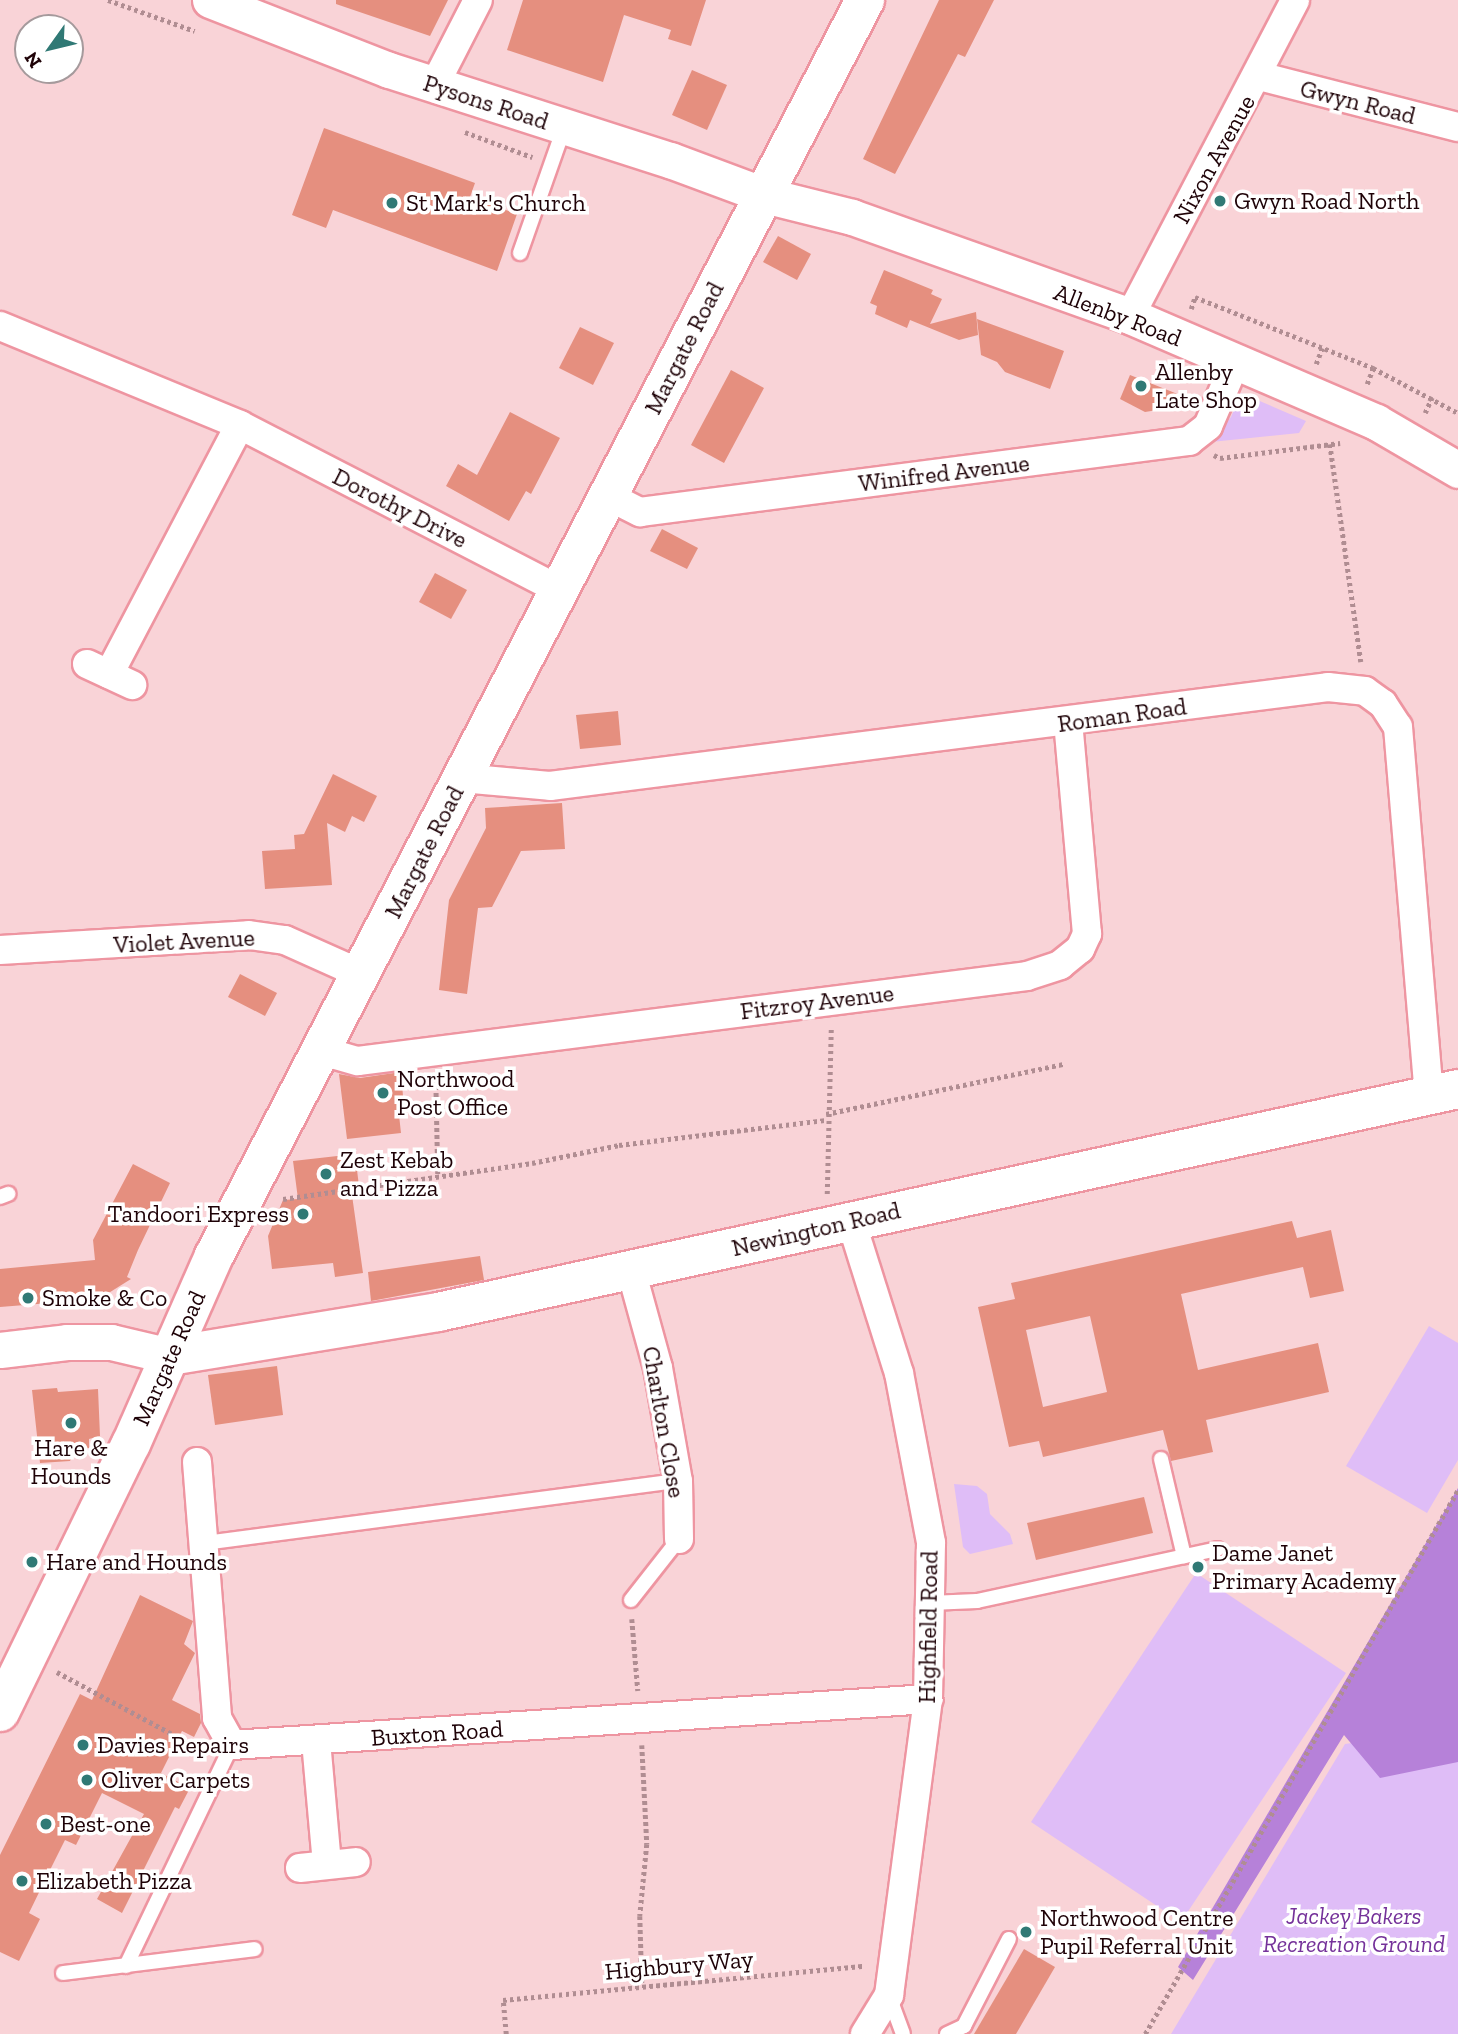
<!DOCTYPE html>
<html>
<head>
<meta charset="utf-8">
<style>
	body { margin:0 }
	#map { position:relative; width:1458px; height:2034px; overflow:hidden; background:#f9d3d7; font-family:"Zilla Slab",serif }
	div>[style] { position:absolute }
	[style*='--x'] { left:calc(var(--x)*1px); top:calc(var(--y)*1px); width:calc(var(--w)*1px); rotate:calc(var(--a)*1deg) }
	.green>* { inset:0; background:#dfbdf7 }
	.forest>* { inset:0; background:#b681d9 }
	.building>* { inset:0; background:#e58f7f }
	.path>* { height:4.5px; margin-top:-2.25px; transform-origin:0; background:repeating-linear-gradient(90deg,#b08d92 0 3.5px,transparent 0 7px) }
	.roads { filter:drop-shadow(2px 0 #ee95a1) drop-shadow(-2px 0 #ee95a1) drop-shadow(0 2px #ee95a1) drop-shadow(0 -2px #ee95a1) }
	.service>* { height:14px; margin:-7px; padding:0 7px; transform-origin:7px; border-radius:7px; background:#fff }
	.minor>* { height:28px; margin:-14px; padding:0 14px; transform-origin:14px; border-radius:14px; background:#fff }
	.tertiary>* { height:35px; margin:-17.5px; padding:0 17.5px; transform-origin:17.5px; border-radius:17.5px; background:#fff }
	.secondary>* { height:38px; margin:-19px; padding:0 19px; transform-origin:19px; border-radius:19px; background:#fff }
	.primary>* { height:38px; margin:-19px; padding:0 19px; transform-origin:19px; border-radius:19px; background:#fff }
	.dots>* { width:19px; height:19px; translate:-50% -50%; box-sizing:border-box; border:4px solid #fff; border-radius:50% }
	span { translate:-50% -50%; white-space:nowrap; text-align:center; line-height:1.15; -webkit-text-stroke:7px #fff; paint-order:stroke }
	.street-label { font-size:24px; color:#1e0207 }
	.poi-label { font-size:24px; color:#1e0207 }
	.left { translate:0 -50%; text-align:left }
	.right { translate:-100% -50%; text-align:right }
	.park-label { font-size:24px; color:#75329a; font-style:italic }
	.north { position:absolute; left:14px; top:14px; width:70px; height:70px; box-sizing:border-box; background:#fff; border:2px solid #a59a9c; border-radius:50%; rotate:236deg; font-size:19px; font-weight:700; line-height:28px; text-align:center; color:#1e0207 }
	.north::after { content:''; display:block; margin:auto; width:24px; height:32px; background:#307975; clip-path:polygon(50% 0,100% 100%,50% 72%,0 100%) }
</style>
</head>
<body>
<div id="map">
	<div class="green">
		<i style="clip-path:polygon(1241px 393px,1306px 421px,1299px 433px,1211px 442px,1231px 417px)"></i>
		<i style="clip-path:polygon(1429px 1326px,1458px 1343px,1458px 1460px,1427px 1513px,1346px 1466px)"></i>
		<i style="clip-path:polygon(954px 1484px,977px 1486px,987px 1494px,990px 1514px,1010px 1534px,1013px 1544px,970px 1554px,963px 1547px)"></i>
		<i style="clip-path:polygon(1196px 1573px,1346px 1673px,1181px 1922px,1031px 1822px)"></i>
		<i style="clip-path:polygon(1458px 1728px,1458px 2034px,1171px 2034px,1345px 1744px)"></i>
	</div>
	<div class="forest">
		<i style="clip-path:polygon(1458px 1488px,1458px 1762px,1380px 1778px,1344px 1735px,1193px 1980px,1178px 1967px)"></i>
	</div>
	<div class="building">
		<i style="clip-path:polygon(336px 0,448px 0,430px 36px,336px 4px)"></i>
		<i style="clip-path:polygon(523px 0,706px 0,691px 46px,668px 39px,671px 30px,624px 15px,603px 82px,507px 50px)"></i>
		<i style="clip-path:polygon(939px 0,994px 0,965px 57px,958px 54px,895px 174px,863px 159px)"></i>
		<i style="clip-path:polygon(692px 70px,727px 85px,707px 130px,672px 115px)"></i>
		<i style="clip-path:polygon(324px 128px,475px 183px,470px 197px,517px 214px,497px 271px,333px 210px,326px 228px,292px 215px)"></i>
		<i style="clip-path:polygon(778px 236px,811px 254px,797px 280px,763px 262px)"></i>
		<i style="clip-path:polygon(884px 270px,933px 290px,931px 294px,942px 299px,930px 324px,976px 312px,978px 335px,959px 340px,910px 320px,907px 328px,875px 314px,877px 306px,870px 303px)"></i>
		<i style="clip-path:polygon(977px 319px,1064px 351px,1050px 389px,1005px 372px,997px 362px,981px 355px)"></i>
		<i style="clip-path:polygon(580px 327px,614px 343px,593px 385px,559px 368px)"></i>
		<i style="clip-path:polygon(731px 370px,764px 388px,724px 463px,691px 445px)"></i>
		<i style="clip-path:polygon(1130px 375px,1200px 403px,1145px 412px,1120px 399px)"></i>
		<i style="clip-path:polygon(510px 412px,560px 438px,531px 494px,526px 491px,509px 521px,446px 486px,458px 464px,477px 475px)"></i>
		<i style="clip-path:polygon(662px 529px,698px 548px,687px 569px,650px 551px)"></i>
		<i style="clip-path:polygon(435px 573px,467px 590px,451px 619px,419px 602px)"></i>
		<i style="clip-path:polygon(618px 711px,621px 745px,580px 749px,576px 715px)"></i>
		<i style="clip-path:polygon(333px 774px,377px 796px,364px 822px,352px 816px,345px 832px,327px 823px,332px 885px,265px 889px,262px 851px,295px 849px,294px 835px,304px 834px)"></i>
		<i style="clip-path:polygon(562px 803px,565px 849px,521px 851px,492px 907px,478px 908px,467px 994px,439px 990px,449px 900px,486px 828px,485px 808px)"></i>
		<i style="clip-path:polygon(240px 974px,277px 993px,265px 1016px,228px 997px)"></i>
		<i style="clip-path:polygon(401px 1072px,403px 1096px,397px 1097px,401px 1133px,347px 1139px,339px 1074px,360px 1078px)"></i>
		<i style="clip-path:polygon(355px 1154px,359px 1186px,351px 1188px,363px 1273px,335px 1277px,333px 1263px,272px 1269px,268px 1236px,283px 1200px,298px 1199px,293px 1161px)"></i>
		<i style="clip-path:polygon(133px 1164px,170px 1183px,138px 1250px,127px 1277px,131px 1279px,99px 1299px,0 1307px,0 1269px,95px 1260px,93px 1240px)"></i>
		<i style="clip-path:polygon(evenodd,1292px 1221px,1297px 1238px,1331px 1230px,1344px 1291px,1310px 1298px,1303px 1267px,1181px 1294px,1198px 1370px,1318px 1343px,1329px 1392px,1206px 1420px,1213px 1452px,1171px 1461px,1163px 1430px,1043px 1457px,1039px 1441px,1009px 1447px,978px 1307px,1015px 1299px,1011px 1283px,1292px 1221px,1090px 1316px,1107px 1392px,1043px 1407px,1026px 1330px,1090px 1316px)"></i>
		<i style="clip-path:polygon(480px 1256px,484px 1280px,371px 1301px,368px 1272px)"></i>
		<i style="clip-path:polygon(277px 1366px,283px 1415px,215px 1425px,208px 1375px)"></i>
		<i style="clip-path:polygon(57px 1388px,58px 1392px,98px 1389px,100px 1436px,89px 1439px,89px 1448px,76px 1449px,70px 1461px,40px 1463px,32px 1390px)"></i>
		<i style="clip-path:polygon(1144px 1497px,1153px 1533px,1036px 1560px,1027px 1523px)"></i>
		<i style="clip-path:polygon(140px 1595px,193px 1621px,184px 1644px,195px 1653px,172px 1700px,200px 1714px,201px 1723px,194px 1737px,182px 1731px,161px 1773px,190px 1788px,179px 1809px,175px 1807px,122px 1913px,97px 1899px,144px 1814px,102px 1793px,76px 1845px,65px 1840px,47px 1876px,29px 1913px,40px 1919px,19px 1961px,0 1952px,0 1855px,80px 1694px,92px 1700px)"></i>
		<i style="clip-path:polygon(1024px 1949px,1055px 1967px,1016px 2034px,974px 2034px)"></i>
	</div>
	<div class="path">
		<i style="--x:108;--y:0;--w:92;--a:19.6"></i>
		<i style="--x:465;--y:132;--w:72;--a:20.5"></i>
		<i style="--x:1191;--y:309;--w:13;--a:-72"></i>
		<i style="--x:1195;--y:297;--w:192;--a:21.7"></i>
		<i style="--x:1373;--y:368;--w:96;--a:27.9"></i>
		<i style="--x:1316;--y:364;--w:17;--a:-69"></i>
		<i style="--x:1367;--y:384;--w:17;--a:-69"></i>
		<i style="--x:1425;--y:413;--w:17;--a:-66"></i>
		<i style="--x:1330;--y:444;--w:220;--a:81.9"></i>
		<i style="--x:1214;--y:455;--w:7;--a:27"></i>
		<i style="--x:1220;--y:458;--w:121;--a:-7.1"></i>
		<i style="--x:436;--y:1079;--w:97;--a:88.8"></i>
		<i style="--x:826;--y:1114;--w:243;--a:-11.9"></i>
		<i style="--x:827;--y:1194;--w:166;--a:-88.6"></i>
		<i style="--x:283;--y:1199;--w:252;--a:-8.2"></i>
		<i style="--x:532;--y:1163;--w:89;--a:-11.7"></i>
		<i style="--x:619;--y:1145;--w:209;--a:-6.9"></i>
		<i style="--x:632;--y:1619;--w:72;--a:85.2"></i>
		<i style="--x:57;--y:1672;--w:162;--a:28.3"></i>
		<i style="--x:642;--y:1745;--w:99;--a:87.1"></i>
		<i style="--x:647;--y:1844;--w:72;--a:95.6"></i>
		<i style="--x:640;--y:1916;--w:69;--a:88.3"></i>
		<i style="--x:506;--y:2034;--w:34;--a:-95"></i>
		<i style="--x:503;--y:2000;--w:363;--a:-5.4"></i>
		<i style="--x:1145;--y:2034;--w:628;--a:-60.09"></i>
	</div>
	<div class="roads">
		<div class="service">
			<i style="--x:520;--y:253;--w:133;--a:-70.6"></i>
			<i style="--x:0;--y:1197;--w:9;--a:-21"></i>
			<i style="--x:1161;--y:1459;--w:100;--a:76.7"></i>
			<i style="--x:205;--y:1543;--w:477;--a:-7.5"></i>
			<i style="--x:631;--y:1600;--w:78;--a:-51.8"></i>
			<i style="--x:930;--y:1603;--w:47;--a:-2.4"></i>
			<i style="--x:977;--y:1601;--w:246;--a:-12.2"></i>
			<i style="--x:126;--y:1966;--w:245;--a:-64.4"></i>
			<i style="--x:63;--y:1973;--w:193;--a:-7.1"></i>
			<i style="--x:889;--y:1996;--w:40;--a:69.8"></i>
			<i style="--x:947;--y:2034;--w:19;--a:-25"></i>
			<i style="--x:964;--y:2026;--w:98;--a:-62.7"></i>
		</div>
		<div class="minor">
			<i style="--x:1259;--y:76;--w:205;--a:14.4"></i>
			<i style="--x:435;--y:84;--w:94;--a:-62.9"></i>
			<i style="--x:1130;--y:316;--w:356;--a:-62.4"></i>
			<i style="--x:0;--y:326;--w:260;--a:22.4"></i>
			<i style="--x:240;--y:425;--w:361;--a:27.3"></i>
			<i style="--x:608;--y:496;--w:36;--a:27"></i>
			<i style="--x:640;--y:512;--w:554;--a:-7.37"></i>
			<i style="--x:1189;--y:441;--w:24;--a:-38"></i>
			<i style="--x:1208;--y:426;--w:71;--a:-66.7"></i>
			<i style="--x:87;--y:664;--w:50;--a:25"></i>
			<i style="--x:109;--y:674;--w:281;--a:-62.3"></i>
			<i style="--x:461;--y:778;--w:89;--a:5.1"></i>
			<i style="--x:550;--y:786;--w:784;--a:-7.25"></i>
			<i style="--x:1328;--y:687;--w:37;--a:6"></i>
			<i style="--x:1365;--y:691;--w:22;--a:36"></i>
			<i style="--x:1383;--y:704;--w:27;--a:57"></i>
			<i style="--x:1398;--y:727;--w:369;--a:85.2"></i>
			<i style="--x:0;--y:950;--w:249;--a:-3.4"></i>
			<i style="--x:249;--y:935;--w:36;--a:8"></i>
			<i style="--x:285;--y:940;--w:83;--a:24.1"></i>
			<i style="--x:322;--y:1051;--w:37;--a:16"></i>
			<i style="--x:358;--y:1061;--w:674;--a:-7.24"></i>
			<i style="--x:1027;--y:976;--w:35;--a:-18"></i>
			<i style="--x:1060;--y:965;--w:26;--a:-39"></i>
			<i style="--x:1080;--y:949;--w:17;--a:-65"></i>
			<i style="--x:1087;--y:934;--w:213;--a:-95.1"></i>
			<i style="--x:851;--y:1221;--w:159;--a:72.5"></i>
			<i style="--x:899;--y:1373;--w:173;--a:79.3"></i>
			<i style="--x:931;--y:1543;--w:156;--a:91.1"></i>
			<i style="--x:928;--y:1699;--w:299;--a:97.5"></i>
			<i style="--x:889;--y:1995;--w:46;--a:121.6"></i>
			<i style="--x:631;--y:1270;--w:102;--a:74.6"></i>
			<i style="--x:658;--y:1368;--w:115;--a:80"></i>
			<i style="--x:678;--y:1481;--w:58;--a:89"></i>
			<i style="--x:197;--y:1462;--w:257;--a:85.5"></i>
			<i style="--x:217;--y:1718;--w:31;--a:61"></i>
			<i style="--x:232;--y:1745;--w:698;--a:-3.78"></i>
			<i style="--x:316;--y:1741;--w:124;--a:84.9"></i>
			<i style="--x:300;--y:1868;--w:56;--a:-6.1"></i>
		</div>
		<div class="tertiary">
			<i style="--x:210;--y:0;--w:192;--a:21.4"></i>
			<i style="--x:389;--y:70;--w:295;--a:17.8"></i>
			<i style="--x:670;--y:160;--w:100;--a:20.4"></i>
			<i style="--x:764;--y:195;--w:91;--a:14"></i>
			<i style="--x:852;--y:217;--w:295;--a:19.6"></i>
			<i style="--x:1130;--y:316;--w:268;--a:23.3"></i>
			<i style="--x:1376;--y:422;--w:95;--a:30.3"></i>
			<i style="--x:0;--y:1350;--w:67;--a:-6.8"></i>
			<i style="--x:67;--y:1342;--w:44;--a:0"></i>
			<i style="--x:111;--y:1342;--w:61;--a:13.3"></i>
		</div>
		<div class="secondary">
			<i style="--x:170;--y:1356;--w:272;--a:-9.3"></i>
			<i style="--x:438;--y:1312;--w:1044;--a:-12.33"></i>
		</div>
		<div class="primary">
			<i style="--x:0;--y:1712;--w:298;--a:-64"></i>
			<i style="--x:131;--y:1444;--w:206;--a:-66.2"></i>
			<i style="--x:214;--y:1256;--w:1415;--a:-62.6"></i>
		</div>
	</div>
	<div class="dots">
		<i style="left:1220px;top:201px;background:#307975"></i>
		<i style="left:392px;top:203px;background:#307975"></i>
		<i style="left:1141px;top:386px;background:#307975"></i>
		<i style="left:383px;top:1093px;background:#307975"></i>
		<i style="left:326px;top:1174px;background:#307975"></i>
		<i style="left:303px;top:1214px;background:#307975"></i>
		<i style="left:28px;top:1298px;background:#307975"></i>
		<i style="left:71px;top:1423px;background:#307975"></i>
		<i style="left:32px;top:1562px;background:#307975"></i>
		<i style="left:1198px;top:1567px;background:#307975"></i>
		<i style="left:83px;top:1745px;background:#307975"></i>
		<i style="left:87px;top:1780px;background:#307975"></i>
		<i style="left:46px;top:1824px;background:#307975"></i>
		<i style="left:22px;top:1881px;background:#307975"></i>
		<i style="left:1026px;top:1932px;background:#307975"></i>
	</div>
	<div class="street-label">
		<span style="left:486px;top:102px;rotate:18deg">Pysons Road</span>
		<span style="left:1358px;top:102px;rotate:14deg">Gwyn Road</span>
		<span style="left:1214px;top:159px;rotate:-61deg">Nixon Avenue</span>
		<span style="left:1118px;top:315px;rotate:21deg">Allenby Road</span>
		<span style="left:684px;top:348px;rotate:-63deg">Margate Road</span>
		<span style="left:944px;top:473px;rotate:-7deg">Winifred Avenue</span>
		<span style="left:400px;top:508px;rotate:27deg">Dorothy Drive</span>
		<span style="left:1122px;top:715px;rotate:-8deg">Roman Road</span>
		<span style="left:424px;top:852px;rotate:-63deg">Margate Road</span>
		<span style="left:184px;top:941px;rotate:-3deg">Violet Avenue</span>
		<span style="left:817px;top:1002px;rotate:-7deg">Fitzroy Avenue</span>
		<span style="left:816px;top:1229px;rotate:-13deg">Newington Road</span>
		<span style="left:169px;top:1358px;rotate:-66deg">Margate Road</span>
		<span style="left:664px;top:1422px;rotate:80deg">Charlton Close</span>
		<span style="left:928px;top:1627px;rotate:-89deg">Highfield Road</span>
		<span style="left:437px;top:1733px;rotate:-4deg">Buxton Road</span>
		<span style="left:679px;top:1965px;rotate:-5deg">Highbury Way</span>
	</div>
	<div class="poi-label">
		<span class="left" style="left:1234px;top:201px">Gwyn Road North</span>
		<span class="left" style="left:406px;top:203px">St Mark's Church</span>
		<span class="left" style="left:1155px;top:386px">Allenby<br>Late Shop</span>
		<span class="left" style="left:397px;top:1093px">Northwood<br>Post Office</span>
		<span class="left" style="left:340px;top:1174px">Zest Kebab<br>and Pizza</span>
		<span class="right" style="left:289px;top:1214px">Tandoori Express</span>
		<span class="left" style="left:42px;top:1298px">Smoke &amp; Co</span>
		<span style="left:71px;top:1462px">Hare &amp;<br>Hounds</span>
		<span class="left" style="left:1212px;top:1567px">Dame Janet<br>Primary Academy</span>
		<span class="left" style="left:46px;top:1562px">Hare and Hounds</span>
		<span class="left" style="left:97px;top:1745px">Davies Repairs</span>
		<span class="left" style="left:101px;top:1780px">Oliver Carpets</span>
		<span class="left" style="left:60px;top:1824px">Best-one</span>
		<span class="left" style="left:36px;top:1881px">Elizabeth Pizza</span>
		<span class="left" style="left:1040px;top:1932px">Northwood Centre<br>Pupil Referral Unit</span>
	</div>
	<div class="park-label">
		<span style="left:1354px;top:1930px">Jackey Bakers<br>Recreation Ground</span>
	</div>
	<div class="north">N</div>
</div>
</body>
</html>
